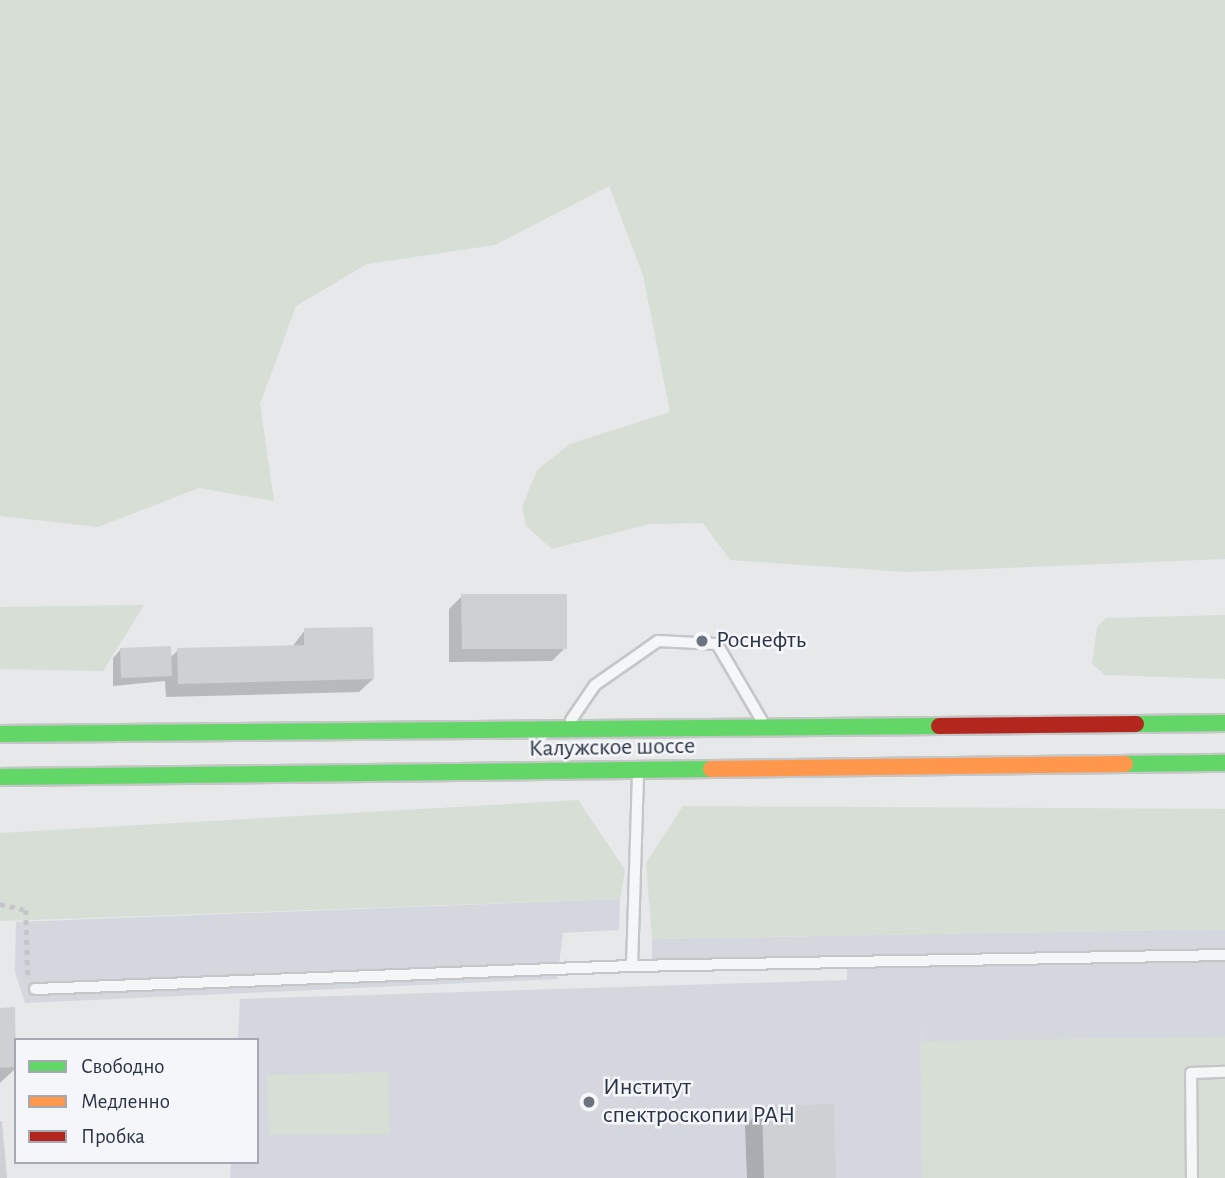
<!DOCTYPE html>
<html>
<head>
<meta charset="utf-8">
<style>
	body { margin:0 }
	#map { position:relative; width:1225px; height:1178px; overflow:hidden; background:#e6e8ea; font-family:"Alegreya Sans",sans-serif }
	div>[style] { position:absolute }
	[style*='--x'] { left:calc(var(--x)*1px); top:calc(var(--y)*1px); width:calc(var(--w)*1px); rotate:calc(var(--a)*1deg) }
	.built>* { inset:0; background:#d4d7dd }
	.green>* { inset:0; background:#d6ded6 }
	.shadow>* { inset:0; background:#0003 }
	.building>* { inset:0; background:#ced0d3 }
	.path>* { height:4.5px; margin-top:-2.25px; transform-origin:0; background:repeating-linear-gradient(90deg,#c5c6ca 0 5px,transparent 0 10px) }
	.roads { filter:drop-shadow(2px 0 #c4c6c8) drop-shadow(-2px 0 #c4c6c8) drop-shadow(0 2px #c4c6c8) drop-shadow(0 -2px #c4c6c8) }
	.lane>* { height:10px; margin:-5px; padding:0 5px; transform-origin:5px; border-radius:5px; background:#f5f6f7 }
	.fast>* { height:16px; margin:-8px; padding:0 8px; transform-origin:8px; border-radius:8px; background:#63d668 }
	.slow>* { height:16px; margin:-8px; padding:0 8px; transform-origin:8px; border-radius:8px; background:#ff974d }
	.jam>* { height:16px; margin:-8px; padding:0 8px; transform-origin:8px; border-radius:8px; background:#b3261e }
	.dots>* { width:19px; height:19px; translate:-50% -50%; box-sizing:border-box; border:4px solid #f4f6f9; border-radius:50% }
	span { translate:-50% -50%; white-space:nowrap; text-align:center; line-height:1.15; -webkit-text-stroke:5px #f4f6f9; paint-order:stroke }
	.poi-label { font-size:24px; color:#2b3445 }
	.left { translate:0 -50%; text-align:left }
	.street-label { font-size:24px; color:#2b3445 }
	.legend { position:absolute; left:14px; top:1038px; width:245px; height:126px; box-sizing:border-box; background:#f4f6f9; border:2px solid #a4a8b1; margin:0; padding:9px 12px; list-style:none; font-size:21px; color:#2b3445 }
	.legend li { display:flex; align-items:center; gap:14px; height:35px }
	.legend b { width:35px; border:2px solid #a4a8b1 }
</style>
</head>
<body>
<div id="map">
	<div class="built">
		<i style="clip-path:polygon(620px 899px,619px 930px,563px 933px,557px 979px,25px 1003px,15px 972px,16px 922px)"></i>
		<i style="clip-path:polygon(1225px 929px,1225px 1178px,924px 1178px,922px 1014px,922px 1178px,230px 1178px,231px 1162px,257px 1162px,257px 1040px,238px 1040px,240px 999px,847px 980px,847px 964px,652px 970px,652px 939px)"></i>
	</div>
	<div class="green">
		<i style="clip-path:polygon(0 0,1225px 0,1225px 559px,907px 572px,730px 560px,703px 523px,650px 524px,552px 549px,526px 526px,522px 507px,537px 470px,570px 444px,670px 412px,643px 275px,609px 186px,495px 245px,367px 264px,296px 306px,260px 404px,274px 501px,199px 488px,98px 527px,0 516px)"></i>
		<i style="clip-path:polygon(144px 605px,103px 671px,0 669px,0 607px)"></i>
		<i style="clip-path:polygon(1225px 615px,1225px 679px,1105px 675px,1092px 664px,1097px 627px,1106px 618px)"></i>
		<i style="clip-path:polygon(578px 800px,625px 870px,620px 899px,0 921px,0 833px)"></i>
		<i style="clip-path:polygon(683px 806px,1225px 809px,1225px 929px,652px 939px,646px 863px)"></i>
		<i style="clip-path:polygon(1225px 1037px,1225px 1178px,922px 1178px,920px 1041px)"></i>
		<i style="clip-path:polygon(388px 1072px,390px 1134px,269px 1135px,266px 1075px)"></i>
	</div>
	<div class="shadow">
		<i style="clip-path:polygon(462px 596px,565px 648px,552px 661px,449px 662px,449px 609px)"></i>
		<i style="clip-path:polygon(305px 630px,373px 679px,359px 692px,166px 697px,165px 681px,113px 686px,113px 658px,121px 649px,170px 658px,178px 650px,292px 647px)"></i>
		<i style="clip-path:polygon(13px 1009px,16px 1068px,0 1083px,0 1010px)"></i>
		<i style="clip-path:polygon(763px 1108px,834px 1178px,747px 1178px,745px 1126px)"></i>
	</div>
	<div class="building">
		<i style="clip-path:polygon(461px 594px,567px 594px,567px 649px,462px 649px)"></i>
		<i style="clip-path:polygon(373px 627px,374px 679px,178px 684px,177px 648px,304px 645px,304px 628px)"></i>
		<i style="clip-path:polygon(171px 646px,172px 676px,121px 678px,120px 648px)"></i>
		<i style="clip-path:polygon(15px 1007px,16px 1067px,0 1068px,0 1008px)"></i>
		<i style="clip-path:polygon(834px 1104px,836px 1178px,764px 1178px,762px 1106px)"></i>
		<i style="clip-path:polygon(0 1121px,2px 1121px,7px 1178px,0 1178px)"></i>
	</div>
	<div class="path">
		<i style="--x:0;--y:904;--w:27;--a:13"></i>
		<i style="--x:26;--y:910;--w:66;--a:88.3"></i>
	</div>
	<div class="roads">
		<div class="lane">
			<i style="--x:571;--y:720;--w:42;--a:-55.6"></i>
			<i style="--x:595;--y:685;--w:77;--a:-34.9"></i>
			<i style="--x:658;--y:641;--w:59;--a:2.9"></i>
			<i style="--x:717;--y:644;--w:89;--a:59.7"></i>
			<i style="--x:632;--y:966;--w:189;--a:-88.2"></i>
			<i style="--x:35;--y:989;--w:597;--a:-2.21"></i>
			<i style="--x:632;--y:966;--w:593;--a:-1.06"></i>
			<i style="--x:1192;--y:1178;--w:105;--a:-90.5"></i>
			<i style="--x:1191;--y:1073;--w:34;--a:-2"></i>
		</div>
		<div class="fast">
			<i style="--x:1136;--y:724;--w:89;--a:-0.6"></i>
			<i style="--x:0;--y:734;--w:939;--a:-0.49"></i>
			<i style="--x:1125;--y:764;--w:100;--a:-0.6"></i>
			<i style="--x:0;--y:777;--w:711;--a:-0.64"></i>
		</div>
		<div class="slow">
			<i style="--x:711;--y:769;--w:414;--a:-0.7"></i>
		</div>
		<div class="jam">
			<i style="--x:939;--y:726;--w:197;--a:-0.6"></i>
		</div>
	</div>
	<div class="dots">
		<i style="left:702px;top:641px;background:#6c737f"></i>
		<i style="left:589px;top:1102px;background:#6c737f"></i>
	</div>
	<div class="poi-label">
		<span class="left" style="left:716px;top:641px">Роснефть</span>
		<span class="left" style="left:603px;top:1102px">Институт<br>спектроскопии РАН</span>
	</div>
	<div class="street-label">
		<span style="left:612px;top:748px;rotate:-1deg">Калужское шоссе</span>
	</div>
	<ul class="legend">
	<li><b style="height:9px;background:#63d668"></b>Свободно</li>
	<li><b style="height:9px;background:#ff974d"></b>Медленно</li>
	<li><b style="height:9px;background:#b3261e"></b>Пробка</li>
	</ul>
</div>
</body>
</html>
